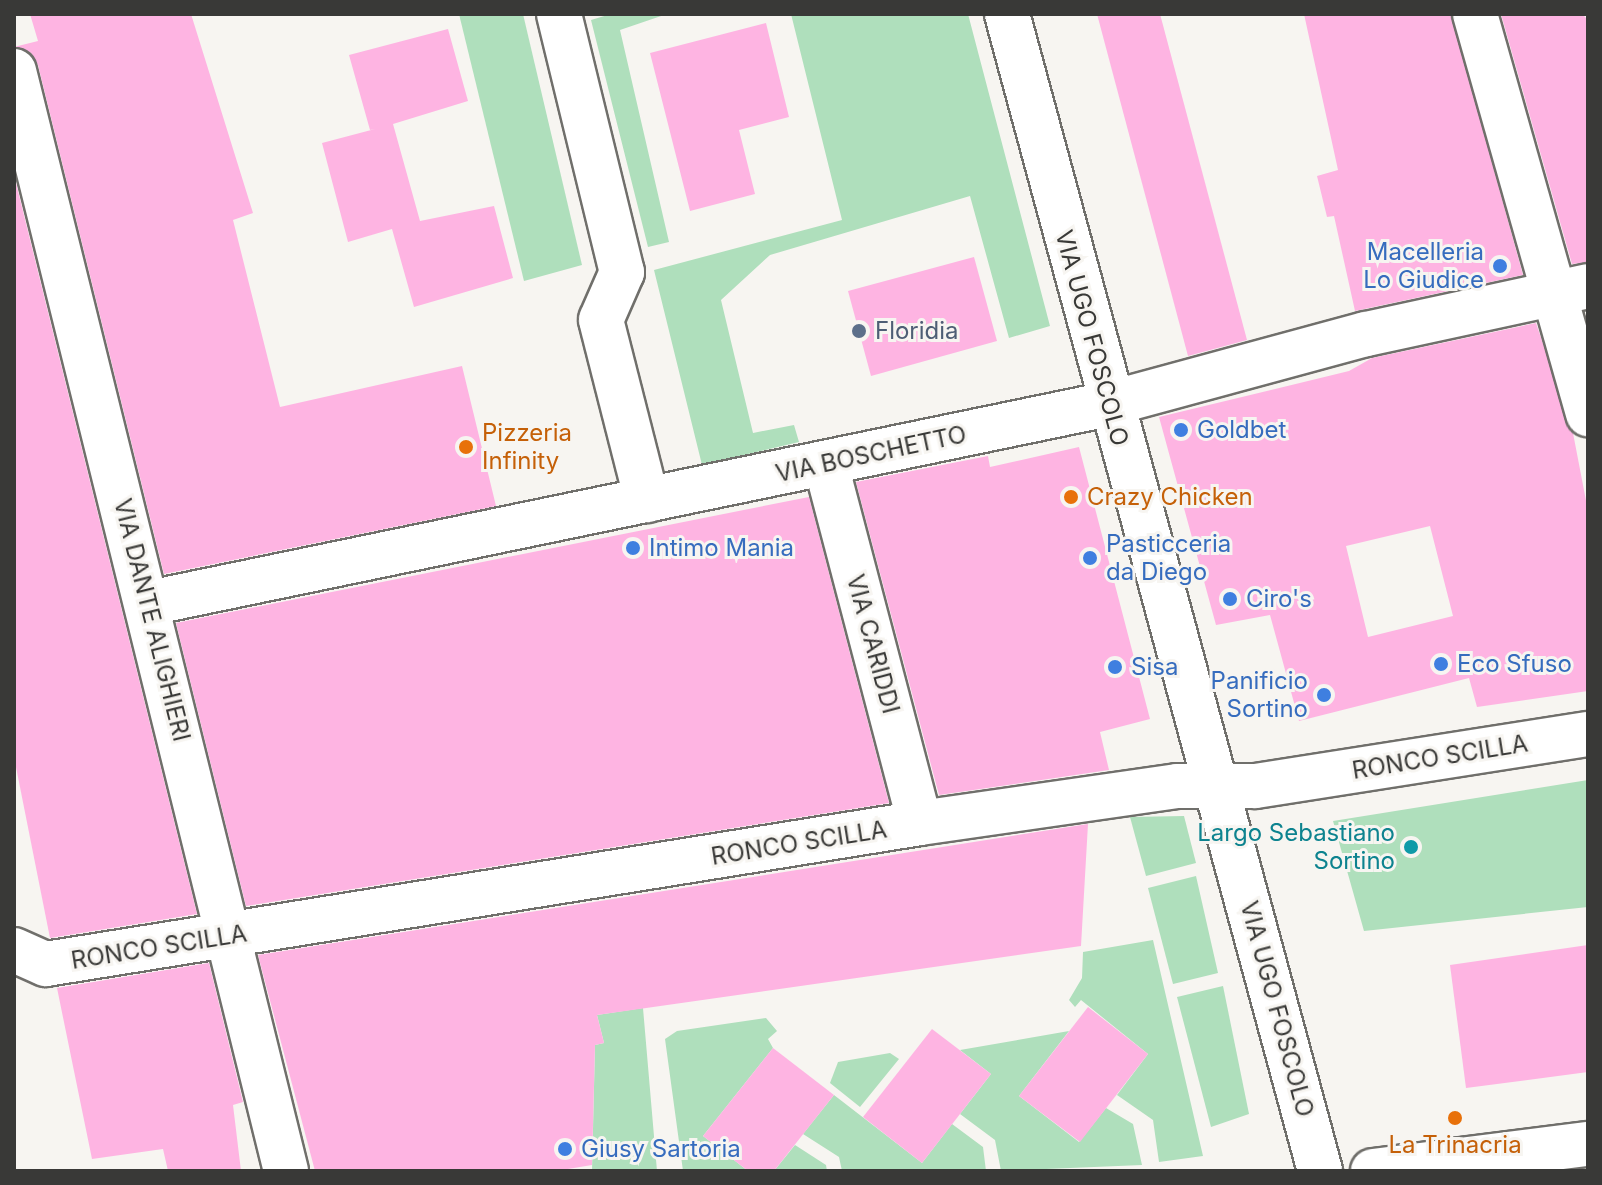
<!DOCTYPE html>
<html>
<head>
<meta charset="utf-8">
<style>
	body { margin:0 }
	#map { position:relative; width:1602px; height:1185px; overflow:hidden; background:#f7f5f1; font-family:Inter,sans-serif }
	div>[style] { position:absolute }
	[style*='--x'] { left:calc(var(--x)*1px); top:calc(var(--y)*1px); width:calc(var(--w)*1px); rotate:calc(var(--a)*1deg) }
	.green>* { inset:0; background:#afdfbc }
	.building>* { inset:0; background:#feb4e2 }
	.roads { filter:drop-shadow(2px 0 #706f6b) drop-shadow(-2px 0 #706f6b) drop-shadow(0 2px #706f6b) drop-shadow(0 -2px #706f6b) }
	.minor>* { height:44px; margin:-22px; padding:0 22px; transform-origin:22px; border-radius:22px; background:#fff }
	.dots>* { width:22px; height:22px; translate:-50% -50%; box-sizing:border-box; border:4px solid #f7f5f1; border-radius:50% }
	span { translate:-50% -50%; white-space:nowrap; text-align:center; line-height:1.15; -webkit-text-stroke:6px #f7f5f1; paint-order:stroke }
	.shop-label { font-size:24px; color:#366cbe }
	.right { translate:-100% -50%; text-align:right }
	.left { translate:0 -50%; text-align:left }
	.service-label { font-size:24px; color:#4e5e75 }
	.street-label { font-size:24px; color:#393937 }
	.food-label { font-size:24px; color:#c56008 }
	.culture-label { font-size:24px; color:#0d838f }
	.frame { position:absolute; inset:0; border:16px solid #393937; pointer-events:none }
</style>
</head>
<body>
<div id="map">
	<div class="green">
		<i style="clip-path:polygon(459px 14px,523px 14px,582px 265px,524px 281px)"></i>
		<i style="clip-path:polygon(611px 14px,667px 14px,620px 30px,669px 242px,648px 247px,591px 20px)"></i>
		<i style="clip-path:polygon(791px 14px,968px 14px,1050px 326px,1009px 338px,970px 196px,770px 255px,721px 300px,753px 433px,794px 425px,799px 442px,702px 465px,654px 270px,842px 220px)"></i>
		<i style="clip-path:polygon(1588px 780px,1588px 907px,1364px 931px,1333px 821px)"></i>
		<i style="clip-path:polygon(1184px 816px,1196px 863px,1146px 876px,1130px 817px)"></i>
		<i style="clip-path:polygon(1196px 876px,1218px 973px,1173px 984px,1148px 888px)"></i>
		<i style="clip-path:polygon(1153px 940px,1203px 1156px,1159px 1162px,1153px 1120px,1117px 1095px,1148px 1054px,1081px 1000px,1075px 1007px,1069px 1000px,1082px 978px,1083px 952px)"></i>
		<i style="clip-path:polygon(1223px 986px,1249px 1114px,1211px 1127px,1177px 997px)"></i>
		<i style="clip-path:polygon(643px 1008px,657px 1171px,592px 1171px,595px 1045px,604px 1043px,597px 1015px)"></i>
		<i style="clip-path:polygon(766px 1018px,777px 1031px,768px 1039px,773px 1048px,703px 1136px,748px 1171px,683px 1171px,665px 1039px,677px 1031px)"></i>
		<i style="clip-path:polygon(1069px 1031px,1019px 1096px,1079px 1142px,1106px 1108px,1133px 1124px,1142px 1165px,1001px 1171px,995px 1140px,960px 1114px,991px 1074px,960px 1050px)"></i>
		<i style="clip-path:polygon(890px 1053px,899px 1059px,860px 1107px,830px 1083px,838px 1062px)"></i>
		<i style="clip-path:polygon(834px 1095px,922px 1163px,952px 1124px,983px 1147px,986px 1171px,842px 1171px,839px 1157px,803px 1134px)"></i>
		<i style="clip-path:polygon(795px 1145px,826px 1165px,827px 1171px,774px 1171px)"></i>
	</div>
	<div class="building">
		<i style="clip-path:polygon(30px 14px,191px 14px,253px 213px,233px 220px,280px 407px,462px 366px,496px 506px,164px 574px,38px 65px,31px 53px,14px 47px,38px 41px)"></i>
		<i style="clip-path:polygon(1097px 14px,1160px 14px,1247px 340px,1188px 356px)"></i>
		<i style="clip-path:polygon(1304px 14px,1451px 14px,1523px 275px,1355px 311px,1334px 216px,1327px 217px,1317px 176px,1338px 170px)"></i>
		<i style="clip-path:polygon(1501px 14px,1582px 14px,1588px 20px,1588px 262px,1572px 264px)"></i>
		<i style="clip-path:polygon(766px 23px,789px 117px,739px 130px,755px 194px,690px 211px,650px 53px)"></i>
		<i style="clip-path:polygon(448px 29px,468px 101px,393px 124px,420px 221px,494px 206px,513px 278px,414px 307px,392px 229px,348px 242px,322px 143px,375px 129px,370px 130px,349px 55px)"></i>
		<i style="clip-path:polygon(14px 175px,197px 914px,50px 938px,14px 757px)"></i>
		<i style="clip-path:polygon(974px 257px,997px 341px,871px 376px,848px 291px)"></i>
		<i style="clip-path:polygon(evenodd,1536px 323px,1573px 433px,1588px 511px,1588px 691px,1477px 707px,1469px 678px,1299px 721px,1270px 615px,1216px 625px,1159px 417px,1349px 371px,1372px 358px,1536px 323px,1430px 526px,1453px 616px,1368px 637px,1346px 546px,1430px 526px)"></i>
		<i style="clip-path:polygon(1079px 447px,1150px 719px,1100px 732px,1109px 770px,939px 795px,856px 482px,988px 456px,990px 467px)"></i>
		<i style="clip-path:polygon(809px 497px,889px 803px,246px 906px,176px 623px)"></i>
		<i style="clip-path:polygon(1088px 824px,1081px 946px,597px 1015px,604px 1043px,595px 1045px,592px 1165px,556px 1171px,315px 1171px,258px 955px)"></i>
		<i style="clip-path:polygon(1588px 945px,1588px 1072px,1466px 1088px,1450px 965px)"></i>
		<i style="clip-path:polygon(209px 963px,243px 1102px,233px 1105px,241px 1171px,168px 1171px,163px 1149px,92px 1159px,57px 988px)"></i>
		<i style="clip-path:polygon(1088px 1007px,1148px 1054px,1080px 1142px,1019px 1096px)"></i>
		<i style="clip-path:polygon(932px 1029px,991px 1074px,922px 1163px,863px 1117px)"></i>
		<i style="clip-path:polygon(773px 1048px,834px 1095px,774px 1171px,748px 1171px,703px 1136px)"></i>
	</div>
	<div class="roads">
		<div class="minor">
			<i style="--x:559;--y:14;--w:266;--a:76.3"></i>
			<i style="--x:622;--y:272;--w:52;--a:113.6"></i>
			<i style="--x:601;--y:320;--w:186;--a:75.7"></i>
			<i style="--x:1007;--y:14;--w:1199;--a:74.86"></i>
			<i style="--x:1475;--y:14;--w:416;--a:74.2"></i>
			<i style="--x:14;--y:71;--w:1133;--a:76.11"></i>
			<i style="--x:826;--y:465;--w:370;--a:75.3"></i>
			<i style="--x:149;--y:603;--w:979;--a:-11.72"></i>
			<i style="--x:1108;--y:404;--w:267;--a:-15.2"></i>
			<i style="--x:1366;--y:334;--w:227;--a:-12.2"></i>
			<i style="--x:14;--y:950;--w:35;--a:24"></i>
			<i style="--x:46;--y:964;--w:885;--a:-9.16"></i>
			<i style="--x:920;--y:823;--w:260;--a:-8.2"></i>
			<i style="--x:1177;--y:786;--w:78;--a:0"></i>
			<i style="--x:1255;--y:786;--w:337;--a:-8.9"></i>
			<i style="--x:1373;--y:1171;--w:217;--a:-7.2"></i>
		</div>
	</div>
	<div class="dots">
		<i style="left:1500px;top:266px;background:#3f7fe0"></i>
		<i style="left:859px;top:331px;background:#5c6f8a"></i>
		<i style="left:1181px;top:430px;background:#3f7fe0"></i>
		<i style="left:466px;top:447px;background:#e8710a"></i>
		<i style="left:1071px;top:497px;background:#e8710a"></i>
		<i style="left:633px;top:548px;background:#3f7fe0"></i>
		<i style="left:1090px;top:558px;background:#3f7fe0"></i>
		<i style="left:1230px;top:599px;background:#3f7fe0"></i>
		<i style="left:1441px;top:664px;background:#3f7fe0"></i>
		<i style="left:1115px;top:667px;background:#3f7fe0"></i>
		<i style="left:1324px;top:695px;background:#3f7fe0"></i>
		<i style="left:1411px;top:847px;background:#0f9aa8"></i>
		<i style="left:1455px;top:1118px;background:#e8710a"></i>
		<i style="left:565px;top:1149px;background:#3f7fe0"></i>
	</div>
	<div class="shop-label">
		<span class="right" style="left:1484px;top:266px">Macelleria<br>Lo Giudice</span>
		<span class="left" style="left:1197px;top:430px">Goldbet</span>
		<span class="left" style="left:1106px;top:558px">Pasticceria<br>da Diego</span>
		<span class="left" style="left:649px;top:548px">Intimo Mania</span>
		<span class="left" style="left:1246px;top:599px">Ciro's</span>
		<span class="left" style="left:1457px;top:664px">Eco Sfuso</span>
		<span class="left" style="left:1131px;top:667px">Sisa</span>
		<span class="right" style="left:1308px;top:695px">Panificio<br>Sortino</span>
		<span class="left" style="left:581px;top:1149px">Giusy Sartoria</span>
	</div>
	<div class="service-label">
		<span class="left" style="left:875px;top:331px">Floridia</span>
	</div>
	<div class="street-label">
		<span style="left:1092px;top:338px;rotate:75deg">VIA UGO FOSCOLO</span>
		<span style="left:871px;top:454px;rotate:-12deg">VIA BOSCHETTO</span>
		<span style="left:152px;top:620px;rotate:76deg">VIA DANTE ALIGHIERI</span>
		<span style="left:873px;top:644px;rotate:75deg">VIA CARIDDI</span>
		<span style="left:1440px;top:757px;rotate:-9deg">RONCO SCILLA</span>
		<span style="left:799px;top:843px;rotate:-9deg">RONCO SCILLA</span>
		<span style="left:159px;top:947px;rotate:-9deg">RONCO SCILLA</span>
		<span style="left:1277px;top:1009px;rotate:75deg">VIA UGO FOSCOLO</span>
	</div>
	<div class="food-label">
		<span class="left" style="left:482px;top:447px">Pizzeria<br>Infinity</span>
		<span class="left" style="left:1087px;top:497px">Crazy Chicken</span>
		<span style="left:1455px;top:1145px">La Trinacria</span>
	</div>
	<div class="culture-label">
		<span class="right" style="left:1395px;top:847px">Largo Sebastiano<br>Sortino</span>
	</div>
	<div class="frame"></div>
</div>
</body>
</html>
